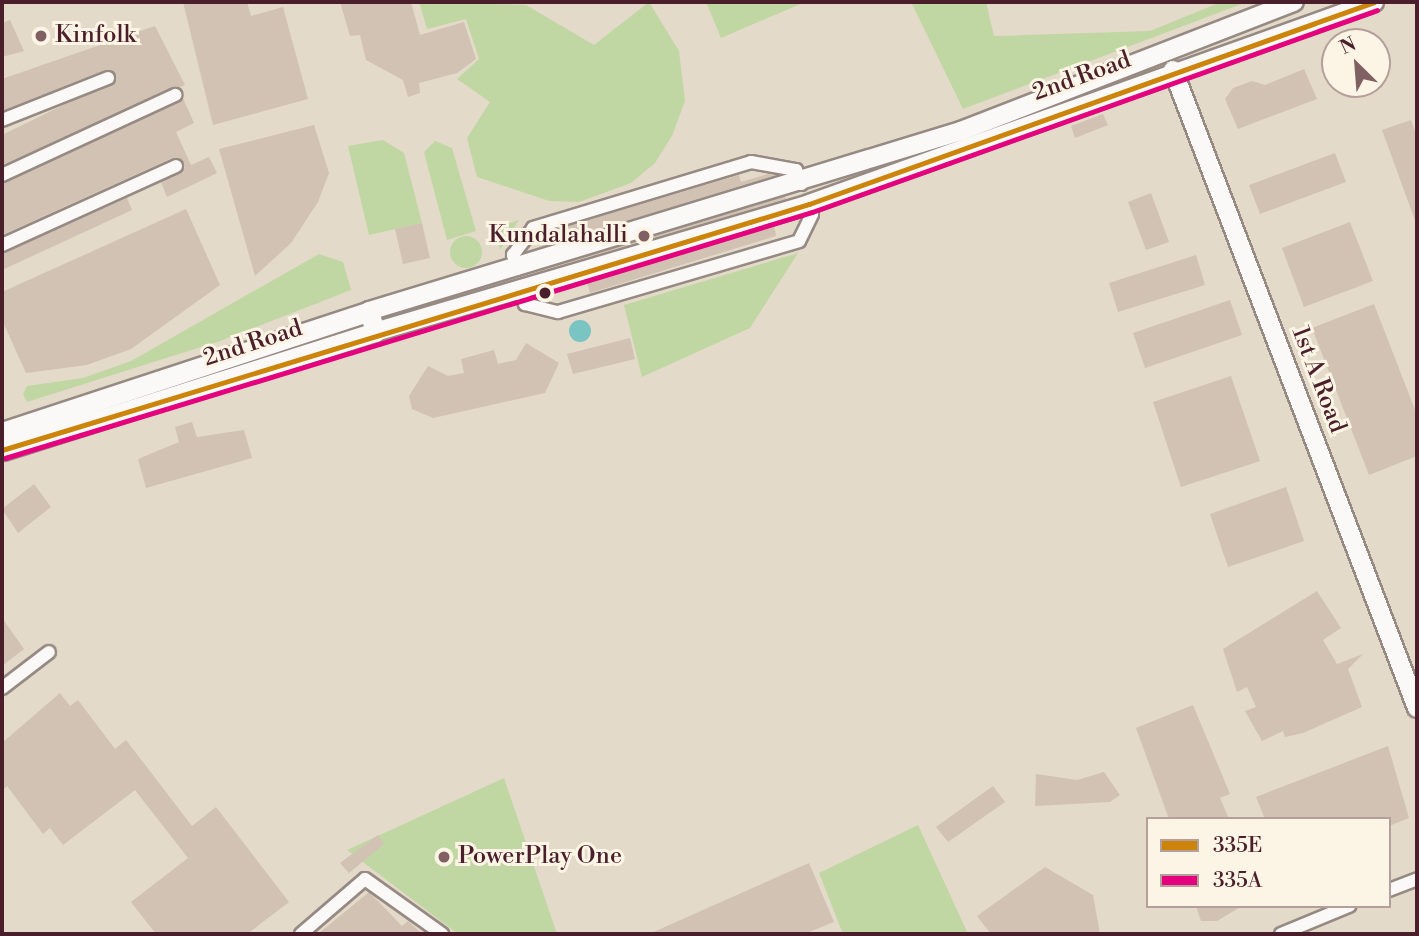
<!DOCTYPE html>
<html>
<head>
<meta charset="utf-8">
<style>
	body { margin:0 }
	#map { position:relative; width:1419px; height:936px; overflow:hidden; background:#e4dac9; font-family:"Libre Bodoni",serif }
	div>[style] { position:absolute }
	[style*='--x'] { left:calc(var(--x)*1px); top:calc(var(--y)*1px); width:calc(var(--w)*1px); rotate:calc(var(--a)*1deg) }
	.green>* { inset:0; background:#c0d7a3 }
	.round { border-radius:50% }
	.water>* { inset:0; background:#7ac5c4 }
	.building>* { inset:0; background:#d1c2b4 }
	.roads { filter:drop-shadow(2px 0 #968a83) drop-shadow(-2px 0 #968a83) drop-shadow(0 2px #968a83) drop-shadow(0 -2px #968a83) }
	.street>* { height:12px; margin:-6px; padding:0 6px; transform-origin:6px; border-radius:6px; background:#fbf9f7 }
	.secondary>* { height:18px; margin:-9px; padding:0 9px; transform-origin:9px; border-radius:9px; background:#fbf9f7 }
	.primary>* { height:19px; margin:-9.5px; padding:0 9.5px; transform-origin:9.5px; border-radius:9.5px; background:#fbf9f7 }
	.bus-1>* { height:5px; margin:-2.5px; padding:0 2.5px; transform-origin:2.5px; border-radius:2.5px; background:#cc840b }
	.bus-2>* { height:5px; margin:-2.5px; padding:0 2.5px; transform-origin:2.5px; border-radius:2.5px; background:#e5007d }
	.dots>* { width:19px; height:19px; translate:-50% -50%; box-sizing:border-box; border:4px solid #fcf5e5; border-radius:50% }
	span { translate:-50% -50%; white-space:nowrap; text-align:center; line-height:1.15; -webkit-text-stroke:6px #fcf5e5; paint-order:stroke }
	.poi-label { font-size:24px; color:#4a1f2b }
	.left { translate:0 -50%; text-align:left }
	.right { translate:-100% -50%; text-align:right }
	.street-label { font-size:24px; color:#4a1f2b }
	.frame { position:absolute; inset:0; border:4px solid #4a1f2b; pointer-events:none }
	.legend { position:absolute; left:1146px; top:817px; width:245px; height:91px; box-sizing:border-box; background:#fcf5e5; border:2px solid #b59f9b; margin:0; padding:9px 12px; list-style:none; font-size:21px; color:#4a1f2b }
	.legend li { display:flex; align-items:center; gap:14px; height:35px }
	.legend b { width:35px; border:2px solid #b59f9b }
	.north { position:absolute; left:1321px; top:28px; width:70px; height:70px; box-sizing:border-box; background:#fcf5e5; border:2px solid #b59f9b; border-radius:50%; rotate:335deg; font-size:19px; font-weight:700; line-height:28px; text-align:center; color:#4a1f2b }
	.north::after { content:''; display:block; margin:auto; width:24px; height:32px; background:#806062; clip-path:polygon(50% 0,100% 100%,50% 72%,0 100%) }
</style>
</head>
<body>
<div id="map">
	<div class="green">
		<i style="clip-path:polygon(419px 2px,526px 5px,594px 45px,649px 2px,679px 51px,685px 101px,672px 136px,655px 163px,631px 183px,579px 202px,549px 201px,477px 177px,467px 138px,490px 102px,457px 79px,479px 59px,466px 19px,427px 29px)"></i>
		<i style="clip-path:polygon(706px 2px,805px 2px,721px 38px)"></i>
		<i style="clip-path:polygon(911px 2px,986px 2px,994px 36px,1150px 31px,1221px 2px,1247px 2px,963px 109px)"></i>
		<i style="clip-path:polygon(383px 140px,404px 153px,422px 223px,369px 235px,348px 146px)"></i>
		<i style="clip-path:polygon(435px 141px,452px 148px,476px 231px,447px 240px,424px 152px)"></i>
		<i style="clip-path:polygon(519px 220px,500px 250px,495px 228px)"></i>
		<i class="round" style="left:450px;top:236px;width:32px;height:32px"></i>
		<i style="clip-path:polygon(798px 253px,750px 328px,642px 377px,624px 305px)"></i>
		<i style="clip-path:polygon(319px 254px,343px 262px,351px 290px,220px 341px,27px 402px,23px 394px,27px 386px,83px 378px,131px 361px)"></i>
		<i style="clip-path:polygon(504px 778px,557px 934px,458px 934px,347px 850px)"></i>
		<i style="clip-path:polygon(918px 825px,968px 934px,843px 934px,819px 873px)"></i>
	</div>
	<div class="water">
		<i class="round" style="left:569px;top:320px;width:22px;height:22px"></i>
	</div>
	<div class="building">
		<i style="clip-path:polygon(183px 2px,247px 2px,251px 16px,283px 7px,308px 99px,213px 125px)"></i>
		<i style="clip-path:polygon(340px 2px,411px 2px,420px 35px,464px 22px,476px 59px,457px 73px,419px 83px,420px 93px,408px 97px,403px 80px,366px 60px,360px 35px,350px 36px)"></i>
		<i style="clip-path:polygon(10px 20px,24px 51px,2px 57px,2px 23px)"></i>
		<i style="clip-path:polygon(155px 26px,185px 85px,2px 165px,2px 135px,117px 79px,105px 70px,2px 111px,2px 79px)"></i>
		<i style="clip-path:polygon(1304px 69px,1317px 99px,1238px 129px,1225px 99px,1233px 88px,1252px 81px,1265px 85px)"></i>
		<i style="clip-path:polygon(183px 98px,194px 123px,176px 132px,191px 165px,209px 157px,217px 173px,167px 197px,161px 182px,185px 168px,172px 158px,2px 235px,2px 184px)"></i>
		<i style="clip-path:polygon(1103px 114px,1108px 125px,1075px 138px,1071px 126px)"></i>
		<i style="clip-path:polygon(1411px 120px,1417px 137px,1416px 223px,1382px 130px)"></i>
		<i style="clip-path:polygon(314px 125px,329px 173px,318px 202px,291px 243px,255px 276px,219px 149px)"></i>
		<i style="clip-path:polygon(1335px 153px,1346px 182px,1260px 214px,1249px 185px)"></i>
		<i style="clip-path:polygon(768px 174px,776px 175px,527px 251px,558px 240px,555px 230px,739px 175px,741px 182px)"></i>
		<i style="clip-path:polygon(1151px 193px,1169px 242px,1146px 250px,1128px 202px)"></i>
		<i style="clip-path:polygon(785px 196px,786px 199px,533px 273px)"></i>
		<i style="clip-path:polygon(127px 198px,132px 210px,2px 270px,2px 254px)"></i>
		<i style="clip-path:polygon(186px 209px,220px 285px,131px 349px,87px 365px,26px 373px,2px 320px,2px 292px)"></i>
		<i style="clip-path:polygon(1350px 222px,1373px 281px,1304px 307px,1282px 248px)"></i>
		<i style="clip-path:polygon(422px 223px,430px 258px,403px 264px,395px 229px)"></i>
		<i style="clip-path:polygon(774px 226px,776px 236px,590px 293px,587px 282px,540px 295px)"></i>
		<i style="clip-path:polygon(1196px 255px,1205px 285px,1118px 312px,1109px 283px)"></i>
		<i style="clip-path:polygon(1230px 300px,1242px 335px,1145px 368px,1133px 333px)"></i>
		<i style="clip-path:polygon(1374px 304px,1417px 415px,1417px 456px,1369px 475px,1312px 328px)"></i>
		<i style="clip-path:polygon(630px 338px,635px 359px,573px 374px,567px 354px)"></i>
		<i style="clip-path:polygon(526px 343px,559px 363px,545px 393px,433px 418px,412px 409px,409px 396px,428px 366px,448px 376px,464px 373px,461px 359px,494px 350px,498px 364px,516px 360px)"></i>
		<i style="clip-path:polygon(1231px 376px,1260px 461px,1181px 487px,1153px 402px)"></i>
		<i style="clip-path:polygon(192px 422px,197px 437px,244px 430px,252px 458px,146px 488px,138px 459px,179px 442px,175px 427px)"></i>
		<i style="clip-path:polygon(34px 484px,51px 507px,18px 533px,2px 509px)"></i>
		<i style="clip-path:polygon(1286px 487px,1304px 541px,1228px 567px,1210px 514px)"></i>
		<i style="clip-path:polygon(1317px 591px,1341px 628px,1323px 640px,1337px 664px,1363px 654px,1348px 669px,1362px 707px,1303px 733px,1285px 737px,1283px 731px,1262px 741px,1245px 711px,1256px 707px,1247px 687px,1237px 692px,1223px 649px)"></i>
		<i style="clip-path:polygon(2px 618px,24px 649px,2px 666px)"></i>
		<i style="clip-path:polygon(60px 693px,70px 706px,78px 700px,115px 749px,126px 740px,192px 826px,216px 807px,289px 902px,247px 934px,156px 934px,131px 902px,188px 858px,135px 790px,63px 845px,50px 828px,43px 834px,7px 786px,2px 791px,2px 743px)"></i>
		<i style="clip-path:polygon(1193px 705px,1230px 794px,1220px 798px,1229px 819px,1169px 819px,1136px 728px)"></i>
		<i style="clip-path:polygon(1388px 746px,1409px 818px,1389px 826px,1389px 819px,1265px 819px,1256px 797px)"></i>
		<i style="clip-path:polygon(1104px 772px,1120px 795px,1110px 802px,1035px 806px,1036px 774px,1077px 780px)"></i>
		<i style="clip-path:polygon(993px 786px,1005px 802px,948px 842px,936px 827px)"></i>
		<i style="clip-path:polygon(378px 835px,384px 844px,349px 873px,340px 863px)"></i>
		<i style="clip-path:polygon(809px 863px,834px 922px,804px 934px,649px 934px)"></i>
		<i style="clip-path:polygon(1045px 867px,1093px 895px,1100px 934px,991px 934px,977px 916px)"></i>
		<i style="clip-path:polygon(369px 892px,402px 926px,408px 921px,422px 934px,318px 934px)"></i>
		<i style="clip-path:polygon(1196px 906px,1242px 906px,1217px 921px,1201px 921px)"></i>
	</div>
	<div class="roads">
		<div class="street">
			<i style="--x:2;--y:120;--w:114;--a:-21.6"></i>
			<i style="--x:2;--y:175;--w:191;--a:-24.8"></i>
			<i style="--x:2;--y:245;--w:191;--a:-24.4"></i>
			<i style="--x:517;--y:269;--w:15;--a:-106"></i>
			<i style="--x:513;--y:255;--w:34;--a:-53"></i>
			<i style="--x:533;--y:228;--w:228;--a:-16.8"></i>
			<i style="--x:751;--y:162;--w:46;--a:10.1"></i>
			<i style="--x:796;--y:170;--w:15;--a:70"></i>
			<i style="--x:520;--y:288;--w:17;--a:73"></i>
			<i style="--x:525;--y:304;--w:34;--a:14"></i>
			<i style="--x:558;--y:312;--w:251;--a:-16.4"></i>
			<i style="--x:799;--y:241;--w:30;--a:-64"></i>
			<i style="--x:812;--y:214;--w:10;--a:-107"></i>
			<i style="--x:2;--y:688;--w:59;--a:-37.5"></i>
			<i style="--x:1389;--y:890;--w:30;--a:-21"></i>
			<i style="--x:301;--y:934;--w:84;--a:-40.7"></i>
			<i style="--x:365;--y:879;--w:95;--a:35.5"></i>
			<i style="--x:1281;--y:934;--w:74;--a:-22.4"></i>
		</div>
		<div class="secondary">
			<i style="--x:1173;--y:70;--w:683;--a:69.07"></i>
			<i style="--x:369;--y:311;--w:619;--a:-16.91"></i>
			<i style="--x:961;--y:131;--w:357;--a:-21.2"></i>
			<i style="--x:375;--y:332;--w:452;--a:-16.4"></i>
			<i style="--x:809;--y:204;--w:600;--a:-19.67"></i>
		</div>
		<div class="primary">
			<i style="--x:2;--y:432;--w:386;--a:-18.2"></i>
			<i style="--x:369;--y:311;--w:22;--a:74"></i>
			<i style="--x:375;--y:332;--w:391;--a:162.4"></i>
		</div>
	</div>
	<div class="bus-1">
		<i style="--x:2;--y:450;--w:844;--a:-16.95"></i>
		<i style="--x:809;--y:204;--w:600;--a:-19.67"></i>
	</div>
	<div class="bus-2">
		<i style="--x:5;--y:458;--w:844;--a:-16.95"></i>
		<i style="--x:812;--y:212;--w:600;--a:-19.67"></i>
	</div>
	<div class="dots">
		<i style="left:41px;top:36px;background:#806062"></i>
		<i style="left:644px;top:236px;background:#806062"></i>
		<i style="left:545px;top:293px;background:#4a1f2b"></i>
		<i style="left:444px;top:857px;background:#806062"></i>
	</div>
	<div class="poi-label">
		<span class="left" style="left:55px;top:36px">Kinfolk</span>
		<span class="right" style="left:628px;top:236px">Kundalahalli</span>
		<span class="left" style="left:458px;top:857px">PowerPlay One</span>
	</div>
	<div class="street-label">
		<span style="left:1082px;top:77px;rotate:-20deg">2nd Road</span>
		<span style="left:253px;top:344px;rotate:-18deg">2nd Road</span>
		<span style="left:1318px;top:380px;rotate:69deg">1st A Road</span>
	</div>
	<div class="frame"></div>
	<ul class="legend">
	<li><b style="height:9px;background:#cc840b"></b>335E</li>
	<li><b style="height:9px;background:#e5007d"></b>335A</li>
	</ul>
	<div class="north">N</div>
</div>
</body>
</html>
